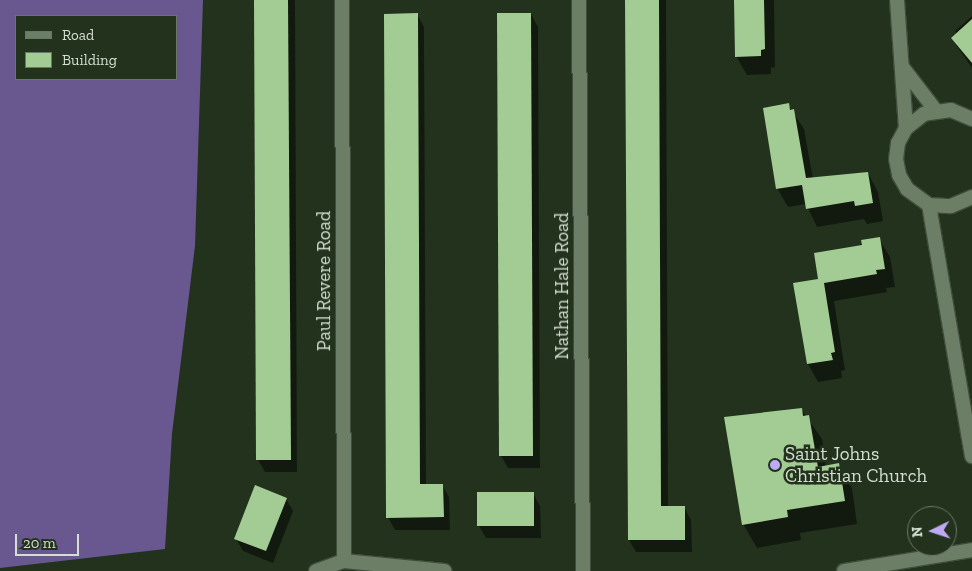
<!DOCTYPE html>
<html>
<head>
<meta charset="utf-8">
<style>
	body { margin:0 }
	#map { position:relative; width:972px; height:571px; overflow:hidden; background:#23321d; font-family:"Zilla Slab",serif }
	div>[style] { position:absolute }
	[style*='--x'] { left:calc(var(--x)*1px); top:calc(var(--y)*1px); width:calc(var(--w)*1px); rotate:calc(var(--a)*1deg) }
	.forest>* { inset:0; background:#68588f }
	.shadow>* { inset:0; background:#0007 }
	.building>* { inset:0; background:#a3cb94 }
	.roads { filter:drop-shadow(1px 0 #3f4d3b) drop-shadow(-1px 0 #3f4d3b) drop-shadow(0 1px #3f4d3b) drop-shadow(0 -1px #3f4d3b) }
	.minor>* { height:14px; margin:-7px; padding:0 7px; transform-origin:7px; border-radius:7px; background:#6c7e65 }
	.tertiary>* { height:14px; margin:-7px; padding:0 7px; transform-origin:7px; border-radius:7px; background:#6c7e65 }
	.dots>* { width:14px; height:14px; translate:-50% -50%; box-sizing:border-box; border:2px solid #23321d; border-radius:50% }
	span { translate:-50% -50%; white-space:nowrap; text-align:center; line-height:1.15; -webkit-text-stroke:5px #23321d; paint-order:stroke }
	.street-label { font-size:19px; color:#d4dfd1 }
	.poi-label { font-size:19px; color:#d4dfd1 }
	.left { translate:0 -50%; text-align:left }
	.legend { position:absolute; left:15px; top:15px; width:162px; height:65px; box-sizing:border-box; background:#23321d; border:1px solid #6a7765; margin:0; padding:6px 9px; list-style:none; font-size:15px; color:#d4dfd1 }
	.legend li { display:flex; align-items:center; gap:10px; height:25px }
	.legend b { width:25px; border:1px solid #6a7765 }
	.north { position:absolute; left:907px; top:506px; width:50px; height:50px; box-sizing:border-box; background:#23321d; border:1px solid #6a7765; border-radius:50%; rotate:266deg; font-size:14px; font-weight:700; line-height:20px; text-align:center; color:#d4dfd1 }
	.north::after { content:''; display:block; margin:auto; width:18px; height:22px; background:#bea9f5; clip-path:polygon(50% 0,100% 100%,50% 72%,0 100%) }
	.scale { position:absolute; left:15px; top:534px; width:64px; height:22px; box-sizing:border-box; border:2px solid #d4dfd1; border-top:0; padding-left:6px; font-size:15px; line-height:18px; white-space:nowrap; color:#d4dfd1; -webkit-text-stroke:4px #23321d; paint-order:stroke }
</style>
</head>
<body>
<div id="map">
	<div class="forest">
		<i style="clip-path:polygon(evenodd,0 0,203px 0,195px 246px,172px 434px,165px 549px,0 568px,0 0,16px 16px,176px 16px,176px 79px,16px 79px,16px 16px)"></i>
	</div>
	<div class="shadow">
		<i style="clip-path:polygon(255px 0,295px 0,297px 472px,265px 472px,258px 460px)"></i>
		<i style="clip-path:polygon(627px 0,666px 0,668px 507px,684px 507px,691px 520px,692px 552px,636px 552px,629px 540px)"></i>
		<i style="clip-path:polygon(735px 0,774px 0,775px 67px,771px 68px,771px 74px,747px 75px,736px 56px)"></i>
		<i style="clip-path:polygon(417px 14px,424px 27px,426px 485px,442px 485px,449px 497px,450px 530px,395px 530px,388px 517px)"></i>
		<i style="clip-path:polygon(531px 14px,538px 27px,540px 468px,508px 468px,501px 456px)"></i>
		<i style="clip-path:polygon(972px 16px,972px 68px,952px 39px,957px 35px,955px 31px)"></i>
		<i style="clip-path:polygon(788px 105px,804px 129px,813px 179px,868px 173px,878px 192px,883px 221px,867px 224px,864px 219px,817px 227px,806px 204px,788px 207px,777px 188px)"></i>
		<i style="clip-path:polygon(879px 239px,890px 257px,895px 287px,886px 288px,887px 292px,834px 301px,845px 370px,841px 371px,842px 378px,818px 382px,808px 364px,794px 284px,819px 280px)"></i>
		<i style="clip-path:polygon(801px 409px,822px 439px,826px 467px,838px 465px,852px 488px,857px 524px,800px 533px,801px 540px,757px 548px,743px 524px)"></i>
		<i style="clip-path:polygon(533px 493px,540px 506px,541px 538px,486px 538px,479px 526px)"></i>
		<i style="clip-path:polygon(286px 499px,293px 511px,273px 563px,243px 551px,236px 539px)"></i>
	</div>
	<div class="building">
		<i style="clip-path:polygon(254px 0,288px 0,291px 460px,256px 460px)"></i>
		<i style="clip-path:polygon(625px 0,659px 0,661px 506px,685px 506px,685px 540px,628px 540px)"></i>
		<i style="clip-path:polygon(734px 0,764px 0,765px 49px,761px 50px,761px 56px,735px 57px)"></i>
		<i style="clip-path:polygon(418px 13px,420px 484px,443px 484px,444px 517px,386px 518px,384px 14px)"></i>
		<i style="clip-path:polygon(497px 13px,531px 13px,533px 456px,499px 456px)"></i>
		<i style="clip-path:polygon(972px 19px,972px 63px,951px 38px)"></i>
		<i style="clip-path:polygon(789px 103px,790px 110px,794px 109px,806px 178px,868px 172px,873px 203px,855px 206px,854px 201px,806px 209px,802px 185px,776px 189px,763px 108px)"></i>
		<i style="clip-path:polygon(880px 237px,885px 269px,876px 270px,877px 274px,824px 283px,835px 352px,831px 353px,833px 360px,807px 364px,793px 283px,818px 279px,814px 253px,862px 245px,861px 240px)"></i>
		<i style="clip-path:polygon(802px 408px,803px 416px,809px 415px,818px 467px,839px 463px,845px 501px,787px 510px,788px 517px,742px 525px,724px 417px)"></i>
		<i style="clip-path:polygon(255px 485px,287px 498px,266px 551px,234px 539px)"></i>
		<i style="clip-path:polygon(477px 492px,534px 492px,534px 526px,477px 526px)"></i>
	</div>
	<div class="roads">
		<div class="minor">
			<i style="--x:342;--y:0;--w:561;--a:89.8"></i>
			<i style="--x:579;--y:0;--w:571;--a:89.6"></i>
			<i style="--x:897;--y:0;--w:128;--a:86"></i>
			<i style="--x:903;--y:68;--w:54;--a:52.5"></i>
			<i style="--x:972;--y:119;--w:23;--a:-157"></i>
			<i style="--x:951;--y:110;--w:27;--a:172"></i>
			<i style="--x:924;--y:114;--w:23;--a:142"></i>
			<i style="--x:906;--y:128;--w:17;--a:118"></i>
			<i style="--x:898;--y:143;--w:16;--a:97"></i>
			<i style="--x:896;--y:159;--w:16;--a:79"></i>
			<i style="--x:899;--y:175;--w:16;--a:60"></i>
			<i style="--x:907;--y:189;--w:27;--a:36"></i>
			<i style="--x:929;--y:205;--w:22;--a:3"></i>
			<i style="--x:951;--y:206;--w:23;--a:-23"></i>
			<i style="--x:929;--y:205;--w:255;--a:80.3"></i>
			<i style="--x:316;--y:571;--w:30;--a:-20"></i>
			<i style="--x:344;--y:561;--w:101;--a:5.7"></i>
		</div>
		<div class="tertiary">
			<i style="--x:844;--y:571;--w:130;--a:-9.3"></i>
		</div>
	</div>
	<div class="dots">
		<i style="left:775px;top:465px;background:#bea9f5"></i>
	</div>
	<div class="street-label">
		<span style="left:324px;top:281px;rotate:-90deg">Paul Revere Road</span>
		<span style="left:562px;top:286px;rotate:-90deg">Nathan Hale Road</span>
	</div>
	<div class="poi-label">
		<span class="left" style="left:785px;top:465px">Saint Johns<br>Christian Church</span>
	</div>
	<ul class="legend">
	<li><b style="height:6px;background:#6c7e65"></b>Road</li>
	<li><b style="height:14px;background:#a3cb94"></b>Building</li>
	</ul>
	<div class="north">N</div>
	<div class="scale">20 m</div>
</div>
</body>
</html>
